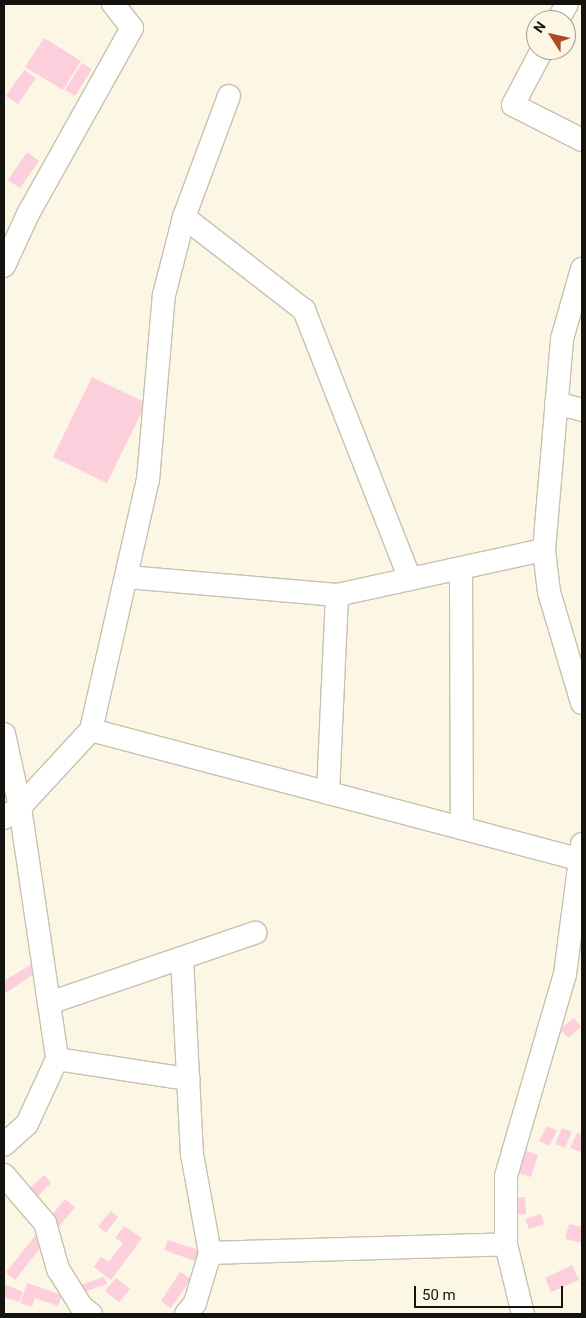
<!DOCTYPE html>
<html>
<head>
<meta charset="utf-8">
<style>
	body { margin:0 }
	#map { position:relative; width:586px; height:1318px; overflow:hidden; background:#fcf6e4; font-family:Roboto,sans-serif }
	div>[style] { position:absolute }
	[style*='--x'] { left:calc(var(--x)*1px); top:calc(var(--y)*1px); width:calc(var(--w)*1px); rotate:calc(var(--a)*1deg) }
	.building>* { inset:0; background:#fdcedc }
	.roads { filter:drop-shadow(1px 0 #c7c1b0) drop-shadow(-1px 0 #c7c1b0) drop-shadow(0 1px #c7c1b0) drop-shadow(0 -1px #c7c1b0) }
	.minor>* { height:22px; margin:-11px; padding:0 11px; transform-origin:11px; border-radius:11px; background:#fff }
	span { translate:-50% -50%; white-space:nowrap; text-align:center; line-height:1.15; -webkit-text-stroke:4px #fcf6e4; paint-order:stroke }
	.frame { position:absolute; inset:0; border:5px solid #15130d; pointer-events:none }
	.north { position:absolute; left:526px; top:10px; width:50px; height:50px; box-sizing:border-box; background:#fcf6e4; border:1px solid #a09b8e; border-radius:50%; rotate:305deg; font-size:14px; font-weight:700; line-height:20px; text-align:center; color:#15130d }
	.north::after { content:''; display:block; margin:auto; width:18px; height:22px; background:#b14928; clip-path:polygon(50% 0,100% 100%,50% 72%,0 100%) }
	.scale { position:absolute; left:414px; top:1286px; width:149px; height:22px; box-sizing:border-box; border:2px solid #15130d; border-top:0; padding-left:6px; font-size:15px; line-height:18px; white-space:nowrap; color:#15130d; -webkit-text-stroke:4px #fcf6e4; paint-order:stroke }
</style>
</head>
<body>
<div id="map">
	<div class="building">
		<i style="clip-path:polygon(44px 38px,81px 61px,63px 90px,25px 67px)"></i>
		<i style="clip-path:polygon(82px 63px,92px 69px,75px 96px,65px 90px)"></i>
		<i style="clip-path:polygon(24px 70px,36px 78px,18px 104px,6px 96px)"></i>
		<i style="clip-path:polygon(27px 152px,39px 161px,20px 188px,8px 180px)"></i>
		<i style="clip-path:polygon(92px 377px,146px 403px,107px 483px,53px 457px)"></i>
		<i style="clip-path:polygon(35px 962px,37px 972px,4px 994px,4px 981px)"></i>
		<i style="clip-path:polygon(574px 1018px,581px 1027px,568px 1038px,560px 1029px)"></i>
		<i style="clip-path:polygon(547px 1126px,557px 1131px,549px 1146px,539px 1141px)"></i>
		<i style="clip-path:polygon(562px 1128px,572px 1132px,565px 1148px,555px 1144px)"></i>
		<i style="clip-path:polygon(577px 1133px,582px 1135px,581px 1152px,570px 1148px)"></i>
		<i style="clip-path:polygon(522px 1149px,538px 1155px,531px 1177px,514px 1172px)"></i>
		<i style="clip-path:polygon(44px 1175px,51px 1183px,35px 1199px,27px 1191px)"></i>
		<i style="clip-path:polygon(525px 1197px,526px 1214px,515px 1215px,514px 1198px)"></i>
		<i style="clip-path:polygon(65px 1199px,75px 1207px,57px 1229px,47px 1221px)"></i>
		<i style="clip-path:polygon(111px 1211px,118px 1217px,106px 1233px,98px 1226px)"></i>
		<i style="clip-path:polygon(541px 1214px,544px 1224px,529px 1229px,525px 1219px)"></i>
		<i style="clip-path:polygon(569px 1224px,582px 1227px,582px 1243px,565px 1239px)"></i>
		<i style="clip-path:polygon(124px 1226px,142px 1238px,111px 1280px,94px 1267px,101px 1257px,109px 1262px,123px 1243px,115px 1238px)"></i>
		<i style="clip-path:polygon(36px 1235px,45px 1242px,15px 1280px,6px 1272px)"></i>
		<i style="clip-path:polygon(168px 1240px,199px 1250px,195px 1261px,164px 1250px)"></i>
		<i style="clip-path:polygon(572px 1265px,579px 1280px,551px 1292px,545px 1278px)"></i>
		<i style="clip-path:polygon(180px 1272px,191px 1279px,171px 1308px,161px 1301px)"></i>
		<i style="clip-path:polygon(104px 1277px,107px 1284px,81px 1293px,78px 1286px)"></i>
		<i style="clip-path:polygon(116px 1278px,130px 1289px,119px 1302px,105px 1291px)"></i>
		<i style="clip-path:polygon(27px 1283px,62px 1295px,58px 1306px,35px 1298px,32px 1307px,20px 1303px)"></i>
		<i style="clip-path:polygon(4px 1284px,23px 1292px,19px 1302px,4px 1297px)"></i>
	</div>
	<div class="roads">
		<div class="minor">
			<i style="--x:558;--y:20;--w:18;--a:-61"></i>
			<i style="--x:542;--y:50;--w:62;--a:117.8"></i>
			<i style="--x:513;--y:105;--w:77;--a:26.9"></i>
			<i style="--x:184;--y:217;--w:152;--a:37.8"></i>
			<i style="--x:304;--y:310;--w:289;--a:68.5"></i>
			<i style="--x:4;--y:266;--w:57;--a:-65.2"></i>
			<i style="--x:28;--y:214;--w:213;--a:-60.8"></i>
			<i style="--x:132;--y:28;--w:31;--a:-128"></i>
			<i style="--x:556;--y:403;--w:27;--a:15"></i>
			<i style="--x:544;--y:550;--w:42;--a:83.2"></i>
			<i style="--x:549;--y:592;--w:116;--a:73.4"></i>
			<i style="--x:461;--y:568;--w:260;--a:89.8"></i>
			<i style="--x:127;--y:577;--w:211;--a:4.9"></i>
			<i style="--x:337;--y:595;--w:212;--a:-12.3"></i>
			<i style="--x:544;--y:550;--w:212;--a:-85.1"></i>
			<i style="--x:562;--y:339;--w:73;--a:-74.1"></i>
			<i style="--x:91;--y:730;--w:508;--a:14.83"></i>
			<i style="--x:4;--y:734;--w:75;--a:77.6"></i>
			<i style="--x:20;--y:807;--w:255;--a:81.6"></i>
			<i style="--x:57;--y:1059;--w:72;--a:114.8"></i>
			<i style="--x:27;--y:1124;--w:31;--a:138"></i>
			<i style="--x:328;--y:793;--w:198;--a:-87.4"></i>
			<i style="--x:4;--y:818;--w:19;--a:-35"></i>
			<i style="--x:20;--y:807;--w:105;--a:-47.3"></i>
			<i style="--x:91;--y:730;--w:256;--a:-77.2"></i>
			<i style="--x:148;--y:480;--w:186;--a:-85.1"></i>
			<i style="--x:164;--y:295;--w:81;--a:-75.6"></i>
			<i style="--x:184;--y:217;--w:129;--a:-69.6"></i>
			<i style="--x:182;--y:958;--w:196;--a:87.1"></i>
			<i style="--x:192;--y:1154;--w:101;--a:79.7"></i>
			<i style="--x:210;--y:1253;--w:52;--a:106.7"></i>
			<i style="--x:195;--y:1303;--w:14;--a:129"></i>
			<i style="--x:49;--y:1003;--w:218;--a:-18.8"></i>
			<i style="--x:57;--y:1059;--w:133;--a:8.7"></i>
			<i style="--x:4;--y:1175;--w:63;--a:49.5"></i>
			<i style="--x:45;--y:1223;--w:48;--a:74.2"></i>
			<i style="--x:58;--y:1269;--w:44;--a:58.1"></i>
			<i style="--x:81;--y:1306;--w:13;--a:39"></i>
			<i style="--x:210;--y:1253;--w:296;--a:-1.7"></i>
			<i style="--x:523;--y:1314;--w:72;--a:-103.7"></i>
			<i style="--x:506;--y:1244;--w:68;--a:-90"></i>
			<i style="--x:506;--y:1176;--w:210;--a:-73.7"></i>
			<i style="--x:565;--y:974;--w:131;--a:-82.5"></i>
		</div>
	</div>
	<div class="frame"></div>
	<div class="north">N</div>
	<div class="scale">50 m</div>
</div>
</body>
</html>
